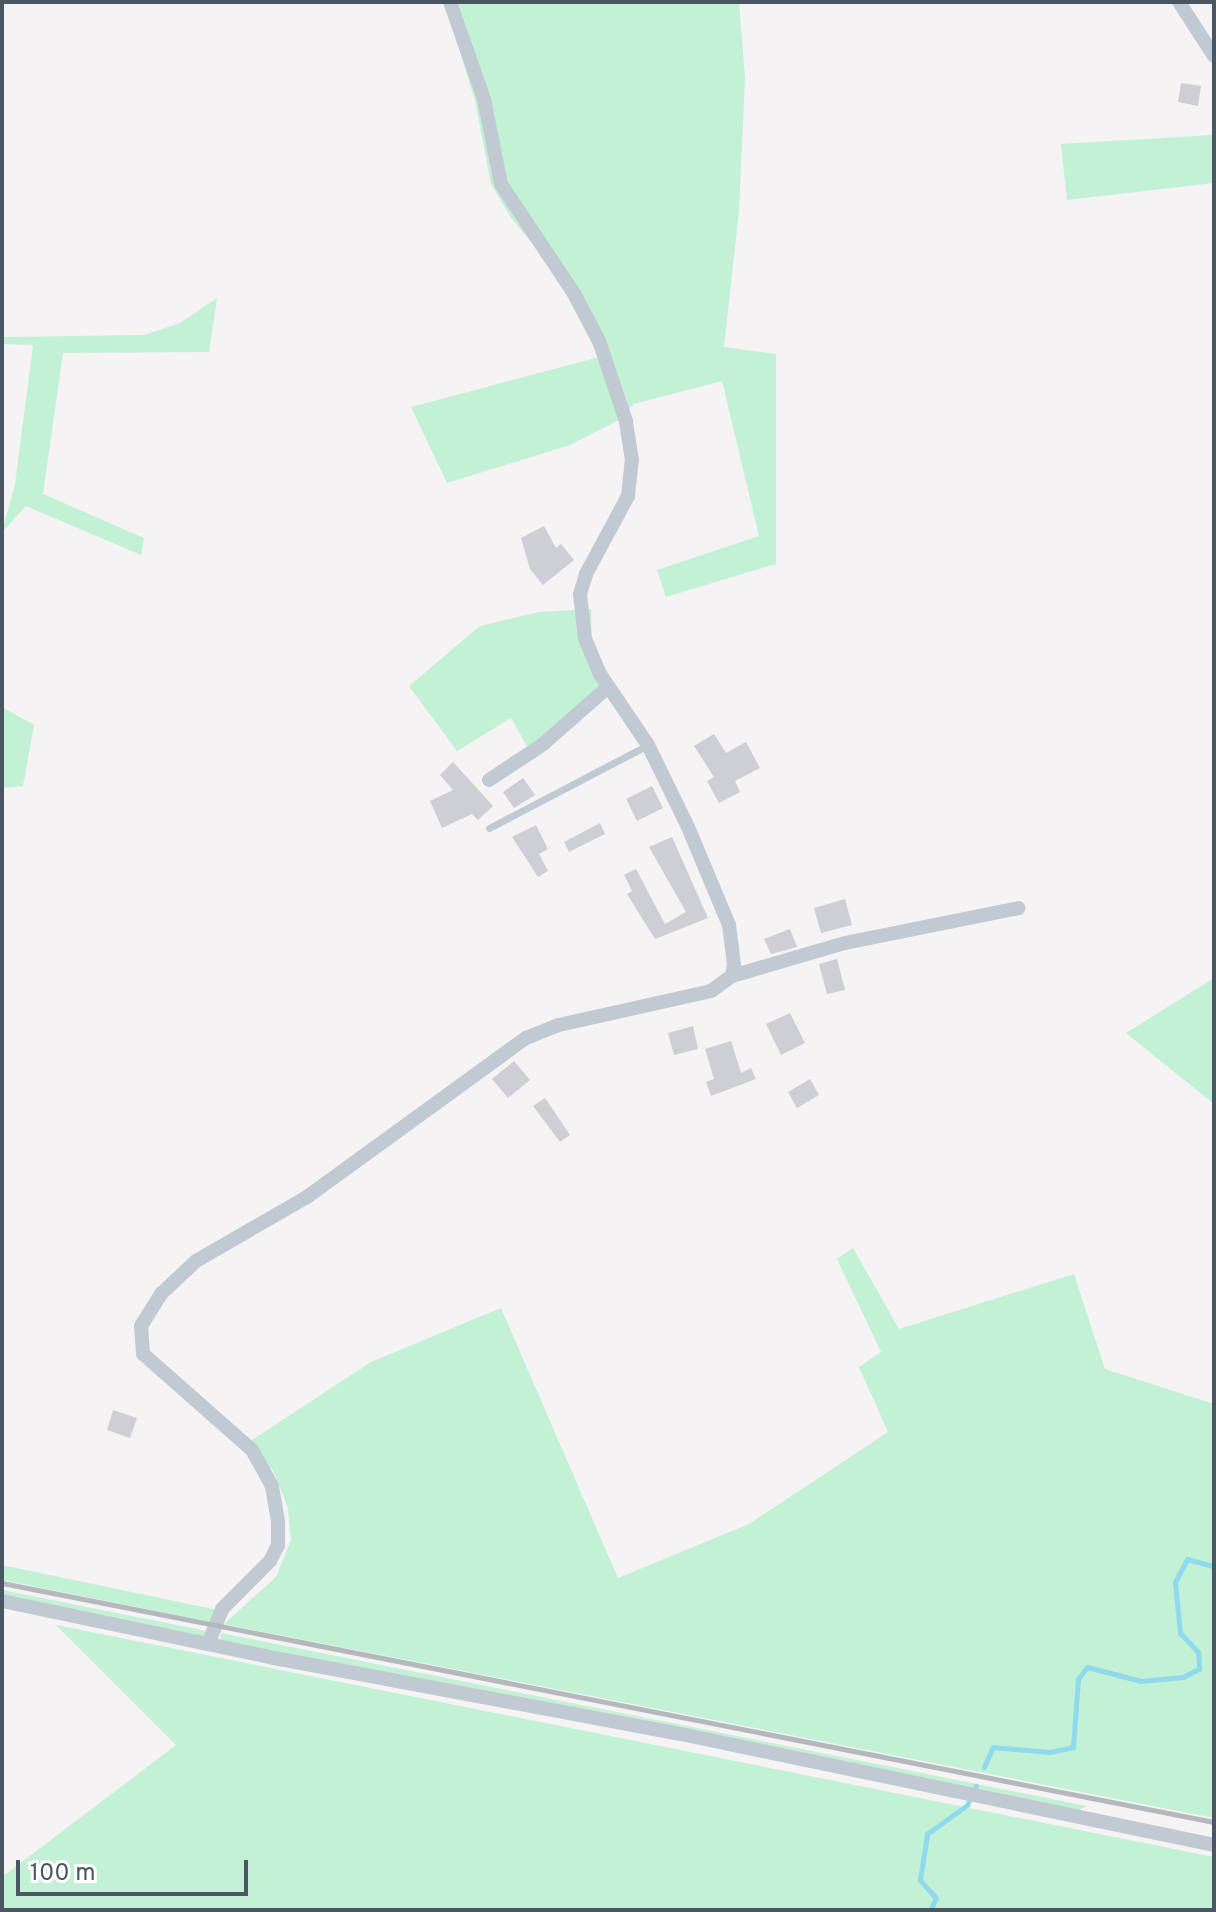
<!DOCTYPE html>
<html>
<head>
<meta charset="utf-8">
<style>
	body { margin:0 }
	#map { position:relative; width:1216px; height:1912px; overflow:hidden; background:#f5f3f3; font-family:Overpass,sans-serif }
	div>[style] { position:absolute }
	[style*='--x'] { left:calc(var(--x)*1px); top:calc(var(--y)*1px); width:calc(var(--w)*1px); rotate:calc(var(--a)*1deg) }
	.green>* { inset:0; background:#c3f1d5 }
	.stream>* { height:5px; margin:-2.5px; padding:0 2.5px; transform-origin:2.5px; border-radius:2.5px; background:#90daee }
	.building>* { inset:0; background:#cdcfd5 }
	.service>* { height:7px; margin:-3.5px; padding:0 3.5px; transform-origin:3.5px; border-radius:3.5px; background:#c1cad2 }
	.minor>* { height:14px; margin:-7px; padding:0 7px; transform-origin:7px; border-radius:7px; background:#c1cad2 }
	.rail>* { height:5px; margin:-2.5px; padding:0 2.5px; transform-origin:2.5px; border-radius:2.5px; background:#b5b8bd }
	span { translate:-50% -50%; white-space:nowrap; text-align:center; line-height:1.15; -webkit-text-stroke:8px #fff; paint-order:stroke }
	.frame { position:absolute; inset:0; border:4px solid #4a5661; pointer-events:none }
	.scale { position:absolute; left:16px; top:1860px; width:232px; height:36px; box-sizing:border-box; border:4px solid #4a5661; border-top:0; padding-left:10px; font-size:24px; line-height:28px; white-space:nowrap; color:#4a5661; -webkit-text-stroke:6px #fff; paint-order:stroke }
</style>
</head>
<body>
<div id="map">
	<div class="green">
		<i style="clip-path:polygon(445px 2px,739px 2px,745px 78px,739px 211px,724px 347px,776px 354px,776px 564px,666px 597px,657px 570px,759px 536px,722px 381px,634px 404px,619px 420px,570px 445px,447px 483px,411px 407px,599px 357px,551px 266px,511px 218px,491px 184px,475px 101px)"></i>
		<i style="clip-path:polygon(1212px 135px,1214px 183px,1067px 200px,1061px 144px)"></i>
		<i style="clip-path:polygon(217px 298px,209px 352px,63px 353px,43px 494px,144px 538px,141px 555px,26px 506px,2px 532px,15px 484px,33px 345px,2px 344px,2px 337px,144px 335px,180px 323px)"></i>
		<i style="clip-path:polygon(591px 609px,592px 647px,612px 687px,534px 759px,511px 718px,457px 751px,409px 686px,480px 626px,539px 612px)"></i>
		<i style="clip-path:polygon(2px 707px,34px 725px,23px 786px,2px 788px)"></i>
		<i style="clip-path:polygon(1214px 978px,1214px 1104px,1126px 1033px)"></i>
		<i style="clip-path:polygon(853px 1248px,899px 1329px,1074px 1274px,1105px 1369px,1214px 1404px,1214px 1818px,224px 1624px,276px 1577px,291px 1540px,288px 1508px,274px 1472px,249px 1442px,371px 1362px,501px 1308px,618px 1578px,749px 1524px,888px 1432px,859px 1367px,881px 1352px,837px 1259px)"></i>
		<i style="clip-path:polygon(2px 1565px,184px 1603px,223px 1611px,215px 1623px,2px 1580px)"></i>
		<i style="clip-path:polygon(2px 1590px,212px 1632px,206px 1641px,2px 1598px)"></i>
		<i style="clip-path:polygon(56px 1625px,1214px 1857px,1214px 1910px,2px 1910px,2px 1877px,176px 1745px)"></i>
		<i style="clip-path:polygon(221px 1633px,1087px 1806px,1068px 1815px,220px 1643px)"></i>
	</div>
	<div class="stream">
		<i style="--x:984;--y:1767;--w:22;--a:-66"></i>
		<i style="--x:993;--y:1747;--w:57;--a:5"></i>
		<i style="--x:1050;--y:1752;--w:24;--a:-12"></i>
		<i style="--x:1073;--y:1747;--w:68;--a:-85.8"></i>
		<i style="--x:1078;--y:1679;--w:15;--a:-53"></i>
		<i style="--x:1087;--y:1667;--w:56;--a:14.5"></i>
		<i style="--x:1141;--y:1681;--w:42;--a:-5.4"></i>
		<i style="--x:1183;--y:1677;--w:18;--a:-27"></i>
		<i style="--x:1199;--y:1669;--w:17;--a:-93"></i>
		<i style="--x:1198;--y:1652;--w:26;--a:-133"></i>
		<i style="--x:1180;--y:1633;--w:51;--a:-95.6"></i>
		<i style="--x:1175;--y:1582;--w:26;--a:-62"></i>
		<i style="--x:1187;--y:1559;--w:28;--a:15"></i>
		<i style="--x:930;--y:1910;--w:13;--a:-63"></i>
		<i style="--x:936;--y:1898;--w:24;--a:-132"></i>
		<i style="--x:920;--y:1880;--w:47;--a:-81.3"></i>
		<i style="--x:927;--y:1834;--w:49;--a:-35.9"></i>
		<i style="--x:967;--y:1805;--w:21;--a:-65"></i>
	</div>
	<div class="building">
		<i style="clip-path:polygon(1181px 83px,1201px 86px,1198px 106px,1178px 102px)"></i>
		<i style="clip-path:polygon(544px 526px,556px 548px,561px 544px,574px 560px,543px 585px,530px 569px,521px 538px)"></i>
		<i style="clip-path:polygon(714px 734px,726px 753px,746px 742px,760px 768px,735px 781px,740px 792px,719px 803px,707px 781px,714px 777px,694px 746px)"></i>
		<i style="clip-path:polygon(453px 762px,493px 806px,478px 820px,472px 814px,442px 828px,430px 801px,453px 790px,440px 775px)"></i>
		<i style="clip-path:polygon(523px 778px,535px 795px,514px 808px,503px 792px)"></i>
		<i style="clip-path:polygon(652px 786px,663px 808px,637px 821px,626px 799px)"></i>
		<i style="clip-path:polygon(600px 823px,605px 834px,569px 852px,564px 842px)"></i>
		<i style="clip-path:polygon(536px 825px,548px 849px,539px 854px,548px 871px,538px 877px,512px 837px)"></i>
		<i style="clip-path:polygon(672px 837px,708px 918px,655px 939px,627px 894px,632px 891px,624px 875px,636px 869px,665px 924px,686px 912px,649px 847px)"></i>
		<i style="clip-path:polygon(845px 899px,852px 925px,821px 933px,814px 908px)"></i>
		<i style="clip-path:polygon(790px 929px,797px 947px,771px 954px,764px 939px)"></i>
		<i style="clip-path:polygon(837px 959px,845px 990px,827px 994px,819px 964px)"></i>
		<i style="clip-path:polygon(790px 1013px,805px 1043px,781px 1055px,766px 1024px)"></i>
		<i style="clip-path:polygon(693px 1026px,698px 1049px,674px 1055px,668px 1033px)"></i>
		<i style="clip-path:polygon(731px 1041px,741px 1073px,751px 1068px,756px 1079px,711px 1096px,706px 1082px,714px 1079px,705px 1049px)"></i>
		<i style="clip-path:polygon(514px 1061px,530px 1080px,508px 1098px,492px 1079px)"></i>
		<i style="clip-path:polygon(810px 1079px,819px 1095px,797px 1108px,788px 1092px)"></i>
		<i style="clip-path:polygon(545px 1098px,570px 1135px,560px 1142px,533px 1106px)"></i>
		<i style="clip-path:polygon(113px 1410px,137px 1418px,130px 1438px,107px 1430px)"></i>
	</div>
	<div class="service">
		<i style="--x:489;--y:828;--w:179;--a:-27.6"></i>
	</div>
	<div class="minor">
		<i style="--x:1179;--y:2;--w:64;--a:57.1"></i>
		<i style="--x:489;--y:780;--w:64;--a:-33.4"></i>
		<i style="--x:542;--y:745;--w:88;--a:-41.3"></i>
		<i style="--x:732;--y:976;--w:118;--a:-16.3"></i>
		<i style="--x:845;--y:943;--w:177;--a:-11.4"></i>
		<i style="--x:2;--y:1601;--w:273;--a:11.8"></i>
		<i style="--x:269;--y:1657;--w:419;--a:10.6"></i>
		<i style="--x:681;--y:1734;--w:544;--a:11.76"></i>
		<i style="--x:208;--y:1644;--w:38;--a:-68"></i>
		<i style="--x:222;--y:1609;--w:68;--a:-45"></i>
		<i style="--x:270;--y:1561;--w:18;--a:-63"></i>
		<i style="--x:278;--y:1545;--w:24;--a:-90"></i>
		<i style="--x:278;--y:1521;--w:36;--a:-100"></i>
		<i style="--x:272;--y:1486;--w:41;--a:-119.1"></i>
		<i style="--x:252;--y:1450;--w:145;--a:-138.6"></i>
		<i style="--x:143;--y:1354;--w:28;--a:-94"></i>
		<i style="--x:141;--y:1326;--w:39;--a:-58"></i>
		<i style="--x:162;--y:1293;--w:47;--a:-43.3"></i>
		<i style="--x:196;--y:1261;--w:128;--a:-30"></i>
		<i style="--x:307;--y:1197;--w:271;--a:-36"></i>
		<i style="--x:526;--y:1038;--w:35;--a:-22"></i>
		<i style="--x:559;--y:1025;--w:156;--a:-12.6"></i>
		<i style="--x:711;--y:991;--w:26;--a:-36"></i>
		<i style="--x:732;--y:976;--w:11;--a:-80"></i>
		<i style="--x:734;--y:965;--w:40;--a:-97.1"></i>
		<i style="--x:729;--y:925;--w:106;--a:-112.7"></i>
		<i style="--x:688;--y:827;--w:91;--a:-116"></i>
		<i style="--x:648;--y:745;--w:86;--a:-124.1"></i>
		<i style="--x:600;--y:674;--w:38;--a:-113"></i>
		<i style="--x:585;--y:639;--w:45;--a:-96.3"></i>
		<i style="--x:580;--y:594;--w:21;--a:-73"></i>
		<i style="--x:586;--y:574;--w:89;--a:-61.7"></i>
		<i style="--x:628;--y:496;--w:36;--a:-84"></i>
		<i style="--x:632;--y:460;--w:39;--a:-99"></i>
		<i style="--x:626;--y:421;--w:84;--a:-108.6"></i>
		<i style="--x:599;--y:341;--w:52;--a:-117.6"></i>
		<i style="--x:575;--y:295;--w:133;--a:-123.7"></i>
		<i style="--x:501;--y:184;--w:87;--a:-101.3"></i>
		<i style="--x:484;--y:99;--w:103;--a:-109.3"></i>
	</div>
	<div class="rail">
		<i style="--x:2;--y:1583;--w:1235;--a:11.16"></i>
	</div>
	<div class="frame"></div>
	<div class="scale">100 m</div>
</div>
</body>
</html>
